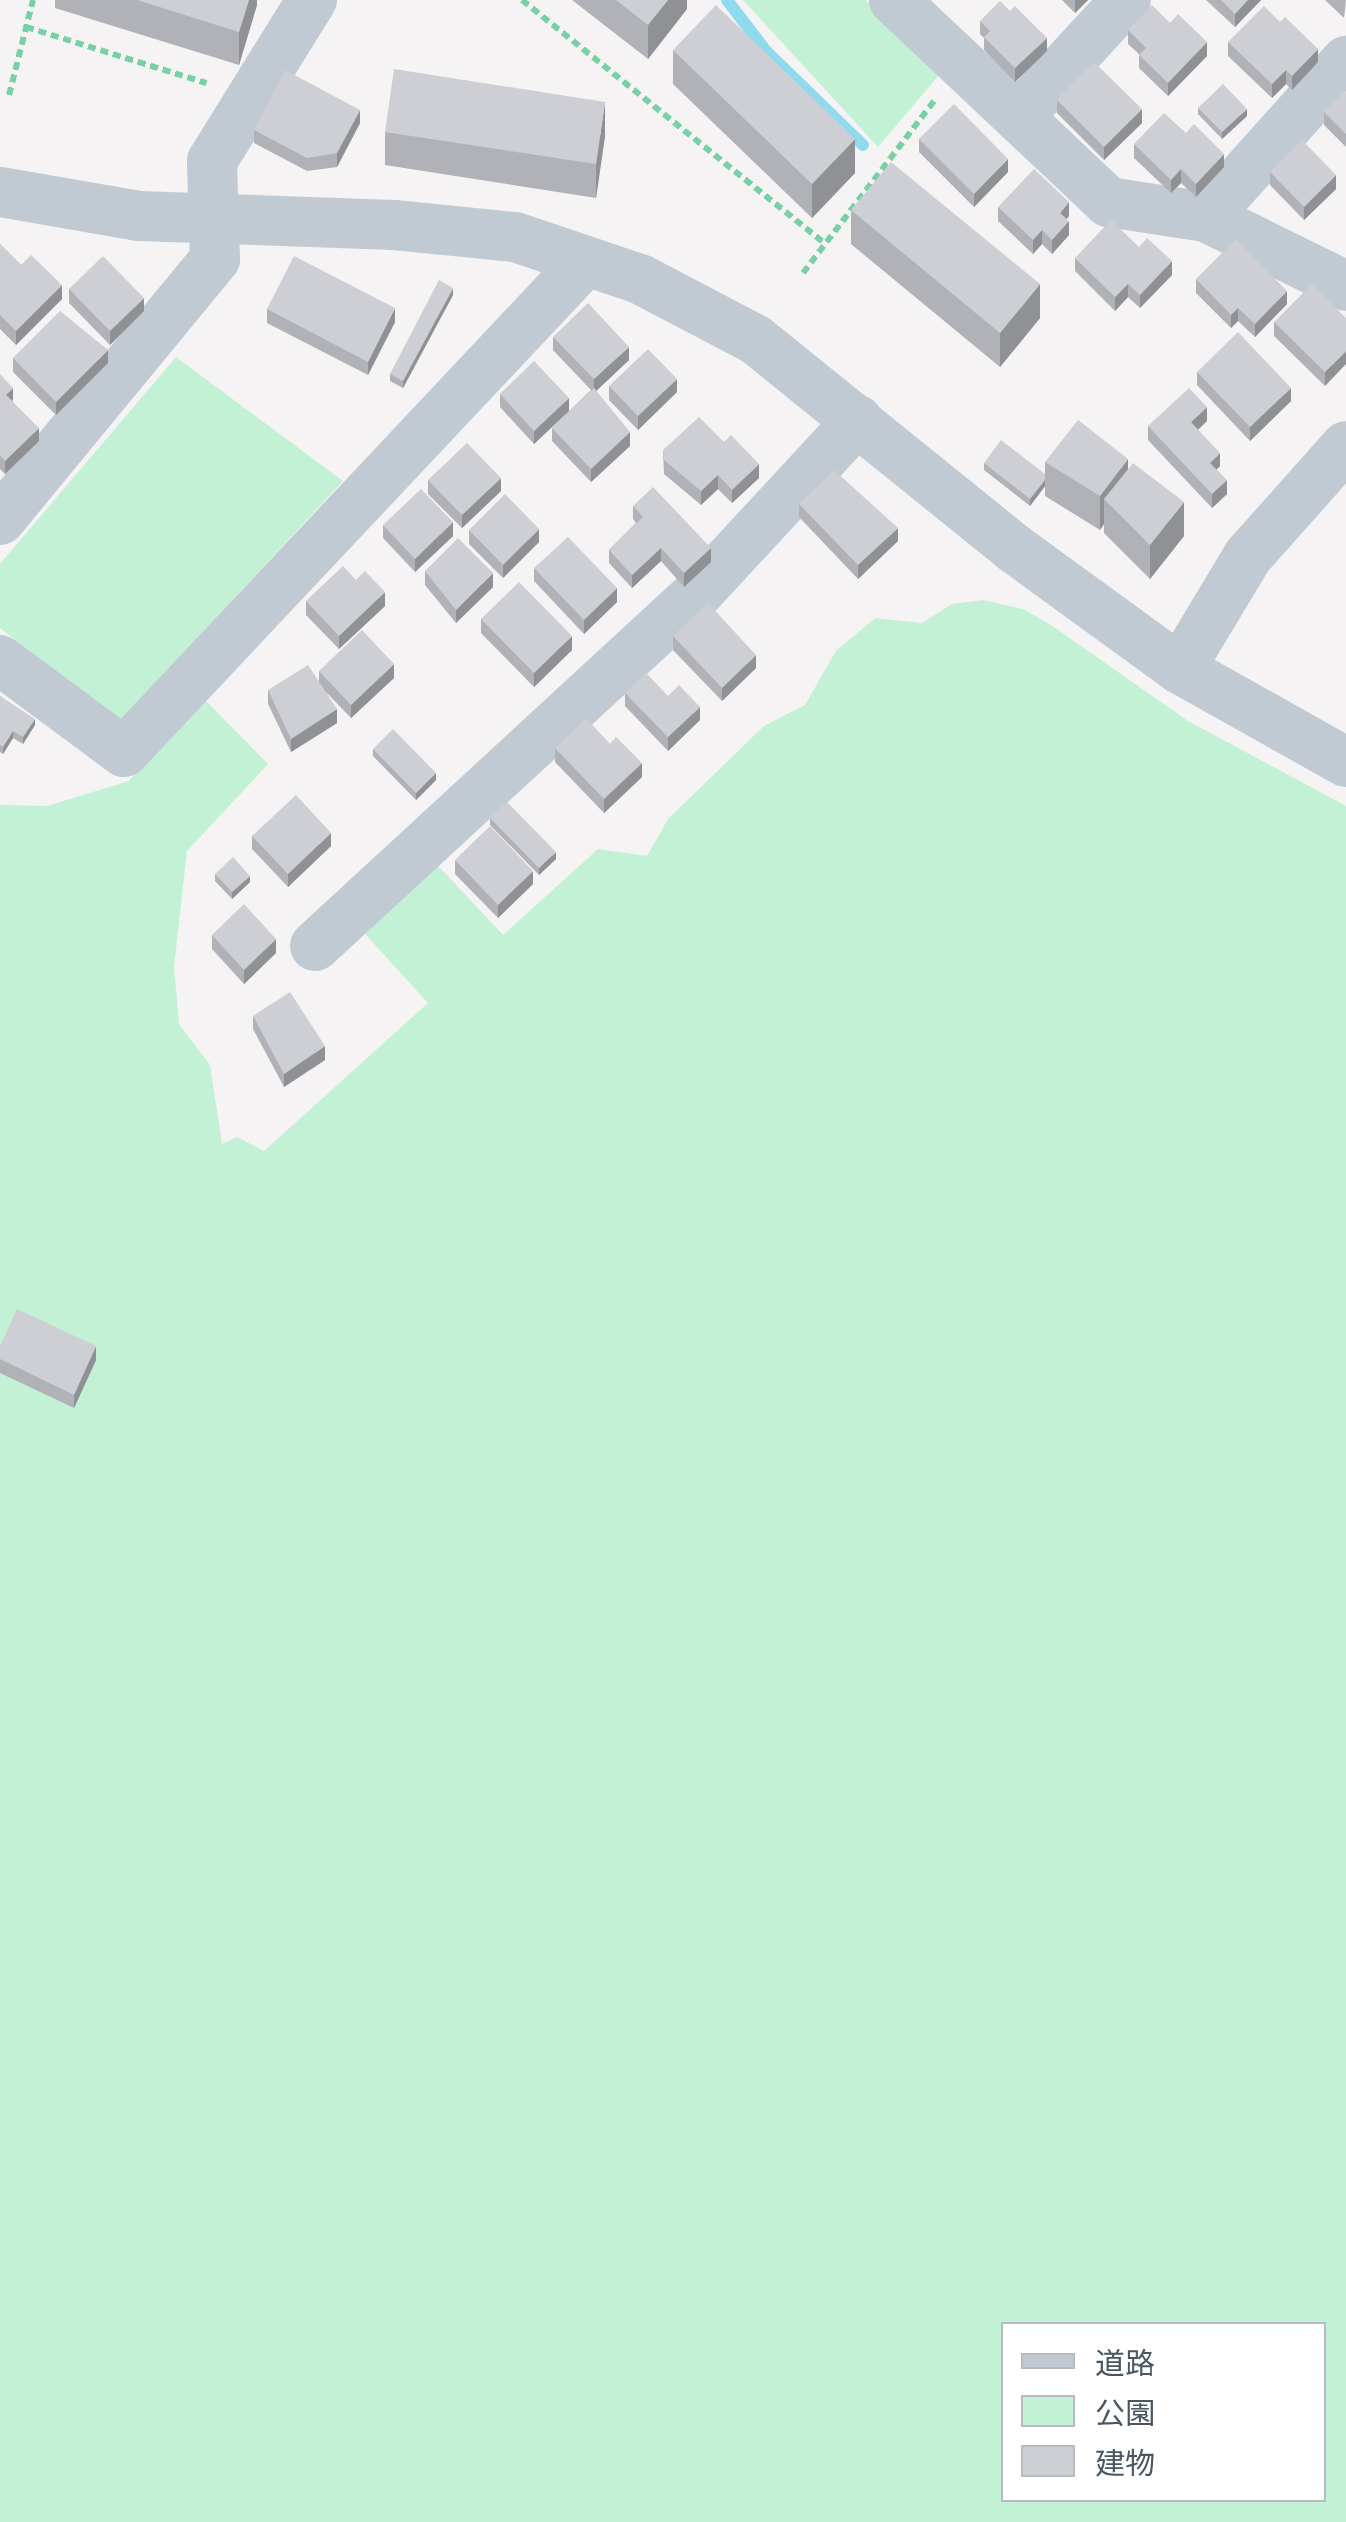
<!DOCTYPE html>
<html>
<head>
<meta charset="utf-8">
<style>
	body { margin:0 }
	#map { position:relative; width:1346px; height:2522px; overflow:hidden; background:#f5f3f3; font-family:"IBM Plex Sans","Noto Sans JP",sans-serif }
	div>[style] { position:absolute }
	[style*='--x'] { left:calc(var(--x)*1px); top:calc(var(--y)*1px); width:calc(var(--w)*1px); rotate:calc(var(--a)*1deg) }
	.green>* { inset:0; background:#c3f1d5 }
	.stream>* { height:12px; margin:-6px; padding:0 6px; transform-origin:6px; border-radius:6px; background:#90daee }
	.path>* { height:6px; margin-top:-3px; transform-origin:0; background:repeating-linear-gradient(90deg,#7ad0a6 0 8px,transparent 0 13px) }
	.minor>* { height:50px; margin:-25px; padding:0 25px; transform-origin:25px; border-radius:25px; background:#c1cad2 }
	.wall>* { inset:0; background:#b0b2b7 }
	.shaded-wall>* { inset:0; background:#909195 }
	.building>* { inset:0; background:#cdcfd5 }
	span { translate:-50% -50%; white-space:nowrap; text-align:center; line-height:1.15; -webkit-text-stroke:8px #fff; paint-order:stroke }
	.legend { position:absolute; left:1001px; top:2322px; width:325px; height:180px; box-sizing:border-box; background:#fff; border:2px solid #b7bbc0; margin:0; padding:12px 18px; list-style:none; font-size:30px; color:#4a5661 }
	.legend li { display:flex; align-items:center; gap:20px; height:50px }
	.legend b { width:50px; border:2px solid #b7bbc0 }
</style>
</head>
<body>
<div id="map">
	<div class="green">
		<i style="clip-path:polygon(743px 0,866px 0,940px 74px,878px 147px)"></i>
		<i style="clip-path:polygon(176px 357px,343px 481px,120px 721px,0 628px,0 564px)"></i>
		<i style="clip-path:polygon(evenodd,983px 600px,1023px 609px,1051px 625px,1188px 721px,1346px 806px,1346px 2522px,0 2522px,0 805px,47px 806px,129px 781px,200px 695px,268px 764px,187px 851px,174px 967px,179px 1024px,210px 1065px,222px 1144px,237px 1137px,264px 1151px,428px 1003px,356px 924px,429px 856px,503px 935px,598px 849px,647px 856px,668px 819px,764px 726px,805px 705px,836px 651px,875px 618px,922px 623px,952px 604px,983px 600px,1004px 2324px,1324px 2324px,1324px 2500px,1004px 2500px,1004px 2324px)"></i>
	</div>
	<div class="stream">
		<i style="--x:727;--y:0;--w:64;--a:52.6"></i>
		<i style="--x:766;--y:51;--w:135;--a:44.1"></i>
	</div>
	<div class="path">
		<i style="--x:522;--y:0;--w:388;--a:38.8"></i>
		<i style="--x:26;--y:27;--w:189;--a:17.3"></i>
		<i style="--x:9;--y:95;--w:98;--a:-75.8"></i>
		<i style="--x:803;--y:273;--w:221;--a:-52.7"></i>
	</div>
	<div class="minor">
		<i style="--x:894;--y:0;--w:294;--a:43.3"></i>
		<i style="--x:1108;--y:202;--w:99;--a:8.7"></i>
		<i style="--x:1206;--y:217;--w:156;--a:26.2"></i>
		<i style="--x:1018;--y:117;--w:159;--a:-47.3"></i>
		<i style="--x:0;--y:192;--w:141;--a:9.8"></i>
		<i style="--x:139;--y:216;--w:255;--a:2"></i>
		<i style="--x:394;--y:225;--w:122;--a:5.7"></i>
		<i style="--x:515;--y:237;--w:132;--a:18.6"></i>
		<i style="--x:640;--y:279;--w:131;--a:27.7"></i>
		<i style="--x:756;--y:340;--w:333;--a:38.9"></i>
		<i style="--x:1015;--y:549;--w:204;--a:36"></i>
		<i style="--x:1180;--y:669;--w:190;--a:29.3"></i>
		<i style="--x:1206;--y:217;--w:210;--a:-48.1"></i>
		<i style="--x:0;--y:520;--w:338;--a:-50.5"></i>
		<i style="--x:215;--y:259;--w:98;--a:-91.8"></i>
		<i style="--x:212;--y:161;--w:190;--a:-58.2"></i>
		<i style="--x:0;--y:660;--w:154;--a:36.6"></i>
		<i style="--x:124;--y:752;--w:674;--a:-46.74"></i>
		<i style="--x:1180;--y:669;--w:132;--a:-59"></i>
		<i style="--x:1248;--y:556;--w:147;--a:-48.3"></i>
		<i style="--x:315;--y:946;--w:522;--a:-42.67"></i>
		<i style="--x:699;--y:592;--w:234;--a:-47.2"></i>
	</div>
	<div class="wall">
		<i style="clip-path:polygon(55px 0,257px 0,257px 5px,239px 65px,55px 8px)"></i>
		<i style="clip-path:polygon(572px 0,687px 0,687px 9px,648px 59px)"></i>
		<i style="clip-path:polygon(1062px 0,1088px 0,1075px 13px)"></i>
		<i style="clip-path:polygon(1206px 0,1261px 0,1235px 27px)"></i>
		<i style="clip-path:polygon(1325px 0,1346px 0,1344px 18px)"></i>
		<i style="clip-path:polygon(980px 21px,1047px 51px,1015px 82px,984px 50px,984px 38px,980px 34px)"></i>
		<i style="clip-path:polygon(1170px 23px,1207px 56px,1168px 96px,1139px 68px,1139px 54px,1128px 44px,1128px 30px)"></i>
		<i style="clip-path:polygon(1228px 42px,1318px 62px,1292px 90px,1286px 84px,1272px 98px,1228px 56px)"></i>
		<i style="clip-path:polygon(673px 50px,855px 173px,812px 218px,673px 84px)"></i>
		<i style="clip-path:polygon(1346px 90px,1346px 147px,1324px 125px,1324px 112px)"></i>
		<i style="clip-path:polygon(1057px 100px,1142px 123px,1104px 160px,1057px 113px)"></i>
		<i style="clip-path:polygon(1198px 108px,1247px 116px,1222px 139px,1198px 114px)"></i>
		<i style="clip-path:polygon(360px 123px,337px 167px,307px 171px,254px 143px,254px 130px)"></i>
		<i style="clip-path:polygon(385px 132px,605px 136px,596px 198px,385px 165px)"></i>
		<i style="clip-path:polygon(919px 139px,1008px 172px,974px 207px,919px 152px)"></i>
		<i style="clip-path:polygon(1134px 144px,1224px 167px,1196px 197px,1181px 183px,1171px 193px,1134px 158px)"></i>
		<i style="clip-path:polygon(1270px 172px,1336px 189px,1304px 220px,1270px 185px)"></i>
		<i style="clip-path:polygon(998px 207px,1069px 216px,1066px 219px,1069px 235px,1052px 254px,1042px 244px,1033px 254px,998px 221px)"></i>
		<i style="clip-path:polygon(851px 210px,1040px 318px,1000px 367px,851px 244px)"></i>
		<i style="clip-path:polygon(0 244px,21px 265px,62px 299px,16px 345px,0 329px)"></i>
		<i style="clip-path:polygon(1139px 247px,1172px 275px,1140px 308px,1128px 297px,1115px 311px,1075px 271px,1075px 258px)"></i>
		<i style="clip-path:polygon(1196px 279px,1287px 304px,1255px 337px,1238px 321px,1231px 328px,1196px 293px)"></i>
		<i style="clip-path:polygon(69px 289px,144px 311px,110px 345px,69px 303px)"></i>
		<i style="clip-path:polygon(453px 295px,403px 388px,390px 381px,390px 374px)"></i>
		<i style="clip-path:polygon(267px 309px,395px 322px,368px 375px,267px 323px)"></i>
		<i style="clip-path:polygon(1346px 318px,1325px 386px,1274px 336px,1274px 322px)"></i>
		<i style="clip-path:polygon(553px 337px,629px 360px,596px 391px,630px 446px,591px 482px,552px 441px,552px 428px,591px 390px,553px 350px)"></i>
		<i style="clip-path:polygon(13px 358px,108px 363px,56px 415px,13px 372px)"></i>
		<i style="clip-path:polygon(1197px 372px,1291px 401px,1250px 441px,1197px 385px)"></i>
		<i style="clip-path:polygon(0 374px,13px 402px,39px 441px,5px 474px,0 469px)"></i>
		<i style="clip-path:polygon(609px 386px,677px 392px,638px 430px,609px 400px)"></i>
		<i style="clip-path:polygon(500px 394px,569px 411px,534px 444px,500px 407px)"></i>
		<i style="clip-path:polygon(1207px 421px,1198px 430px,1220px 466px,1216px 470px,1227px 494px,1212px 508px,1148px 440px,1148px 426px)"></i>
		<i style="clip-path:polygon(663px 450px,759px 478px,732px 503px,718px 489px,701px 505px,664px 474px)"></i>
		<i style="clip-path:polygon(1045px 462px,1128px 469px,1184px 536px,1150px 579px,1104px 533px,1104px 524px,1100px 530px,1045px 496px,1045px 486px,1030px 506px,984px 470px,984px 463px,1045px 474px)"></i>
		<i style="clip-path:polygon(428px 480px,501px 491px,462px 528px,428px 494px)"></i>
		<i style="clip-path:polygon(799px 504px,898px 541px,858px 579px,799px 517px)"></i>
		<i style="clip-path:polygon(633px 506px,711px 562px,684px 587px,661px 561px,632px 588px,609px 563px,609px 550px,636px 523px,633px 519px)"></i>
		<i style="clip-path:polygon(383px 525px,453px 536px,415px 572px,383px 538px)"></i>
		<i style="clip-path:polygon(469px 530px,539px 542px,503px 578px,469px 544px)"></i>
		<i style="clip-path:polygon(534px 568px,617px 602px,584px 634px,534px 581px)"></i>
		<i style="clip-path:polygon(425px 571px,493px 587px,456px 623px,425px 585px)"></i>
		<i style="clip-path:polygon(356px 580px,385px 606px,339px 649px,306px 615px,306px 601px)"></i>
		<i style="clip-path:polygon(481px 619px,572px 650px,534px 687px,481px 633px)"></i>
		<i style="clip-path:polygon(673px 636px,756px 668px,722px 701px,673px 650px)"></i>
		<i style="clip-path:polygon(319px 671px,394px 678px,351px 718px,326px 692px,337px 723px,291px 752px,268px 704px,268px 690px,319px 681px)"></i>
		<i style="clip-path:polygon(625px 693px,668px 696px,700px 720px,668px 751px,625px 706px)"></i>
		<i style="clip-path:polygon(0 696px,35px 725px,23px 744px,13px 738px,3px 754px,0 752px)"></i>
		<i style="clip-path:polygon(555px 748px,642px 777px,604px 813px,555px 762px)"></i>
		<i style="clip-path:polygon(373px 749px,436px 780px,416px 800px,373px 756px)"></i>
		<i style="clip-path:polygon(490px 818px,556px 859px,539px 875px,490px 825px)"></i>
		<i style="clip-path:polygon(252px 836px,331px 846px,288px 887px,252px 849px)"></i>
		<i style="clip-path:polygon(455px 860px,533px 884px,498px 918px,455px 874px)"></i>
		<i style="clip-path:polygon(215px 874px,250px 882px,232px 899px,215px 881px)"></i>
		<i style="clip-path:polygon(212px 935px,276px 953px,244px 984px,212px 949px)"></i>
		<i style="clip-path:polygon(253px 1016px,325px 1060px,284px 1087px,253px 1029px)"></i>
		<i style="clip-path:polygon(0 1346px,96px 1360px,74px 1408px,0 1373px)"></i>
	</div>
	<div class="shaded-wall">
		<i style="clip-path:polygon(249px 0,257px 0,257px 5px,239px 65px,239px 32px)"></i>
		<i style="clip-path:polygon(668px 0,687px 0,687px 9px,648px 59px,648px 25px)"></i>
		<i style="clip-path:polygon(1075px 0,1088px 0,1075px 13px)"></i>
		<i style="clip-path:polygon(1248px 0,1261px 0,1235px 27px,1235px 14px)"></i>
		<i style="clip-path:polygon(1047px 38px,1047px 51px,1015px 82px,1015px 68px)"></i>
		<i style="clip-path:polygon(1207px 42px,1207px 56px,1168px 96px,1168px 83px)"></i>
		<i style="clip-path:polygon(1318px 49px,1318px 62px,1292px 90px,1292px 76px)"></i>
		<i style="clip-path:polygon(1286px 70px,1286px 84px,1272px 98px,1272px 84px)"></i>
		<i style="clip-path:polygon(605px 102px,605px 136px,596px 198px,596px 164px)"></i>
		<i style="clip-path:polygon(1142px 109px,1142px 123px,1104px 160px,1104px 147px)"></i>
		<i style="clip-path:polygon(1247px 109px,1247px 116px,1222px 139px,1222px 132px)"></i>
		<i style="clip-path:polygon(360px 110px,360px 123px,337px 167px,337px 153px)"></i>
		<i style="clip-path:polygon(855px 139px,855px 173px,812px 218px,812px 184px)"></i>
		<i style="clip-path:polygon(1224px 154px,1224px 167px,1196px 197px,1196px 184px)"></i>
		<i style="clip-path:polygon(1008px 159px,1008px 172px,974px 207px,974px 194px)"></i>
		<i style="clip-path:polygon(1181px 169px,1181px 183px,1171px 193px,1171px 180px)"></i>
		<i style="clip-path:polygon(1336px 175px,1336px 189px,1304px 220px,1304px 207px)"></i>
		<i style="clip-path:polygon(1069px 202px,1069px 216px,1060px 226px,1060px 213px)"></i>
		<i style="clip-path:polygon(1069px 221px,1069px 235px,1052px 254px,1052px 240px)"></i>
		<i style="clip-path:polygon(1042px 230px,1042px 244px,1033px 254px,1033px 240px)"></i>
		<i style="clip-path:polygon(1172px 261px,1172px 275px,1140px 308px,1140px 295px)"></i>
		<i style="clip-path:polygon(1040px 284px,1040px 318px,1000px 367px,1000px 333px)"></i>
		<i style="clip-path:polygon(1128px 284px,1128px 297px,1115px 311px,1115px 297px)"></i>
		<i style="clip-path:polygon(62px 285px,62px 299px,16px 345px,16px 331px)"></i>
		<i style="clip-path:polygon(453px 288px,453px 295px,403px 388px,403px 381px)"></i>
		<i style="clip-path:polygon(1287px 291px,1287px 304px,1255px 337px,1255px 324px)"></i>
		<i style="clip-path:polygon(144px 298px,144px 311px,110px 345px,110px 331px)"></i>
		<i style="clip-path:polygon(395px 308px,395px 322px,368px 375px,368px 362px)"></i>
		<i style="clip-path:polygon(1238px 308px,1238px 321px,1231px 328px,1231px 315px)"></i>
		<i style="clip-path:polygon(629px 347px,629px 360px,594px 393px,594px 379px)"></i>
		<i style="clip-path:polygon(108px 350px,108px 363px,56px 415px,56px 402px)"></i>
		<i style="clip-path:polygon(1346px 351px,1346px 364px,1325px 386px,1325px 372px)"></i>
		<i style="clip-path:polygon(677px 379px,677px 392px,638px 430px,638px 416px)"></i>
		<i style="clip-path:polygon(13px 388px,13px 401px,6px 395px)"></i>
		<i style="clip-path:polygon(1291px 388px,1291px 401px,1250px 441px,1250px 427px)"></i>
		<i style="clip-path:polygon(569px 398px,569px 411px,534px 444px,534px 431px)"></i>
		<i style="clip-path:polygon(1207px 407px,1207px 421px,1191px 436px,1191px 422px)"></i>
		<i style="clip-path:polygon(39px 428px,39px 441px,5px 474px,5px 461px)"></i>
		<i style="clip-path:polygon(630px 432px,630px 446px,591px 482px,591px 469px)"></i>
		<i style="clip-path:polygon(1220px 453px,1220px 466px,1210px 476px,1210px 463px)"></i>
		<i style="clip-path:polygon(1128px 459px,1128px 493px,1104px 499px,1104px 524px,1100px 530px,1100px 496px)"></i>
		<i style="clip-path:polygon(759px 464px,759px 478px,732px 503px,732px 490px)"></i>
		<i style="clip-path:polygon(718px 475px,718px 489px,701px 505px,701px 491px)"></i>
		<i style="clip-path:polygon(501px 478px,501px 491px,462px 528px,462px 515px)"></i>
		<i style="clip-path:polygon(1045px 480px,1045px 486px,1030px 506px,1030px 499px)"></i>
		<i style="clip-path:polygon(1227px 480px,1227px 494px,1212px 508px,1212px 494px)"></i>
		<i style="clip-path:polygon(1184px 502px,1184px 536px,1150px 579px,1150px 545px)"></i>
		<i style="clip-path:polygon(453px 522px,453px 536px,415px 572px,415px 559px)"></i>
		<i style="clip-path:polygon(898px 528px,898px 541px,858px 579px,858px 565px)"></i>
		<i style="clip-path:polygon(539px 529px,539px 542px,503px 578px,503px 565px)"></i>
		<i style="clip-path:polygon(661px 548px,661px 561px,632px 588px,632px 575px)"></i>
		<i style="clip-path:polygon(711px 548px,711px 562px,684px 587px,684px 573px)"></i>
		<i style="clip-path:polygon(493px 573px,493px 587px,456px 623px,456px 610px)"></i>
		<i style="clip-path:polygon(617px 588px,617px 602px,584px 634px,584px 620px)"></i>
		<i style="clip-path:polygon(385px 592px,385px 606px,339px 649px,339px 636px)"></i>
		<i style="clip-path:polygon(572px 636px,572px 650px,534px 687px,534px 673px)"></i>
		<i style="clip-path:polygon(756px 655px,756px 668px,722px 701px,722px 688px)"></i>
		<i style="clip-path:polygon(394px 664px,394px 678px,351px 718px,351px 705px)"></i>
		<i style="clip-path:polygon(700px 707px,700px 720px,668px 751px,668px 737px)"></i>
		<i style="clip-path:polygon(337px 709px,337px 723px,291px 752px,291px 739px)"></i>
		<i style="clip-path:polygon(35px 719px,35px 725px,23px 744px,23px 737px)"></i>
		<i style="clip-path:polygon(13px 731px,13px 738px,3px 754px,3px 747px)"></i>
		<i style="clip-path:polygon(642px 763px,642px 777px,604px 813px,604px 799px)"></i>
		<i style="clip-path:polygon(436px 773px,436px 780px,416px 800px,416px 793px)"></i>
		<i style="clip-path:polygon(331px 833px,331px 846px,288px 887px,288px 874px)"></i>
		<i style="clip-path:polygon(556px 852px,556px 859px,539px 875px,539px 868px)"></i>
		<i style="clip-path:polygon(533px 871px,533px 884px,498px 918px,498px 905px)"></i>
		<i style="clip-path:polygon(250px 876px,250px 882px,232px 899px,232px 892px)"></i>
		<i style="clip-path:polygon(276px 939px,276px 953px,244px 984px,244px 970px)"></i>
		<i style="clip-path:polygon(325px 1046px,325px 1060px,284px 1087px,284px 1074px)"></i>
		<i style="clip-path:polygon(96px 1346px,96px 1360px,74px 1408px,74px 1395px)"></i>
	</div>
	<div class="building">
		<i style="clip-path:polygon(137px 0,249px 0,239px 32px)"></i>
		<i style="clip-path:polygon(616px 0,668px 0,648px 25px)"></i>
		<i style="clip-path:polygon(1221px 0,1248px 0,1235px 14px)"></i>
		<i style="clip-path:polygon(1000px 1px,1010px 11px,1015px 6px,1047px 38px,1015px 68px,984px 37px,990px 31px,980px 21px)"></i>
		<i style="clip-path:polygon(716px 5px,855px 139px,812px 184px,673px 50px)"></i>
		<i style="clip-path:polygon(1152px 5px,1170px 23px,1178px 14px,1207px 42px,1168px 83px,1139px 55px,1146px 48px,1128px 30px)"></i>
		<i style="clip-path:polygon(1264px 6px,1280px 22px,1285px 17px,1318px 49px,1292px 76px,1286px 70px,1272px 84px,1228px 42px)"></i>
		<i style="clip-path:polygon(1094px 62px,1142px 109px,1104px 147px,1057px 100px)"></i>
		<i style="clip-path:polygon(394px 69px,605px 102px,596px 164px,385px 132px)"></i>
		<i style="clip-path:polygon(285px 70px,360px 110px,337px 153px,307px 158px,254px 130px)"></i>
		<i style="clip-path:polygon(1223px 84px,1247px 109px,1222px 132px,1198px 108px)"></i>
		<i style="clip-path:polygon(1346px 90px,1346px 134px,1324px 112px)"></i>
		<i style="clip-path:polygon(954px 104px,1008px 159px,974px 194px,919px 139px)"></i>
		<i style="clip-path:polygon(1164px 113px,1186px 133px,1194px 124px,1224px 154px,1196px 184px,1181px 169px,1171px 180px,1134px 144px)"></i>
		<i style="clip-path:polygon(1302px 140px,1336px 175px,1304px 207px,1270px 172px)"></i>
		<i style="clip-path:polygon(891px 162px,1040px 284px,1000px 333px,851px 210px)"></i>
		<i style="clip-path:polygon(1034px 169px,1069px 202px,1060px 213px,1069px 221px,1052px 240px,1042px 230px,1033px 240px,998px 207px)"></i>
		<i style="clip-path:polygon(1111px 220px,1139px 247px,1147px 238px,1172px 261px,1140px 295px,1128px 284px,1115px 297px,1075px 258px)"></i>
		<i style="clip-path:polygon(1236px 239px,1287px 291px,1255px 324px,1238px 308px,1231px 315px,1196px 279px)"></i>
		<i style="clip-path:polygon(0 244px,21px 265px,31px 255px,62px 285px,16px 331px,0 315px)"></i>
		<i style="clip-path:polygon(103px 256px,144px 298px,110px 331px,69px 289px)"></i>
		<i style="clip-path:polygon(294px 256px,395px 308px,368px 362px,267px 309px)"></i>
		<i style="clip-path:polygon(439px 280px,453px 288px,403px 381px,390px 374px)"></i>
		<i style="clip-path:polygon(1312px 284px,1346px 318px,1346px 351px,1325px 372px,1274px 322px)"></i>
		<i style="clip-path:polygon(588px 303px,629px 347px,594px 379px,553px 337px)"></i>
		<i style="clip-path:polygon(60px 311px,108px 350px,56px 402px,13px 358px)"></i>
		<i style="clip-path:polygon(1238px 332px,1291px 388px,1250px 427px,1197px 372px)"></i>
		<i style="clip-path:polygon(648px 349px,677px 379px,638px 416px,609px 386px)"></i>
		<i style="clip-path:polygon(534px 361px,569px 398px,534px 431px,500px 394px)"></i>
		<i style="clip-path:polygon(0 374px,13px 388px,6px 395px,39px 428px,5px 461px,0 455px)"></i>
		<i style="clip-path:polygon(594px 388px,630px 432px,591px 469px,552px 428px)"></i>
		<i style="clip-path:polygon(1189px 388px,1207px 407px,1191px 422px,1220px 453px,1210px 463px,1227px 480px,1212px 494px,1148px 426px)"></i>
		<i style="clip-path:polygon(699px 417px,724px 442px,731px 435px,759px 464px,732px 490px,718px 475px,701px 491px,664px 460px,663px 450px)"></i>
		<i style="clip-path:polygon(1078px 420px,1128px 459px,1100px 496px,1045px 462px)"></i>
		<i style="clip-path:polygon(1001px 440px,1045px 474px,1045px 480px,1030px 499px,984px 463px)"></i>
		<i style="clip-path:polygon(467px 443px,501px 478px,462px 515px,428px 480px)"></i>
		<i style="clip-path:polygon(1133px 463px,1184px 502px,1150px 545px,1104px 499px)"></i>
		<i style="clip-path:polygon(834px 470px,898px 528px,858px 565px,799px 504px)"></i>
		<i style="clip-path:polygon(653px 487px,711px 548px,684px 573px,661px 548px,632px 575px,609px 550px,643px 517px,633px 506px)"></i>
		<i style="clip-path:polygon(421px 489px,453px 522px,415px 559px,383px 525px)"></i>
		<i style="clip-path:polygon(505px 494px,539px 529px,503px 565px,469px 530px)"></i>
		<i style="clip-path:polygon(568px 537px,617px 588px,584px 620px,534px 568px)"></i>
		<i style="clip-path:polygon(458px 538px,493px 573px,456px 610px,425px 571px)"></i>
		<i style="clip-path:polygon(343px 566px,356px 580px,365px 571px,385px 592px,339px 636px,306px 601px)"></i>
		<i style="clip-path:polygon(519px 582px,572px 636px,534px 673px,481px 619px)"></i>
		<i style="clip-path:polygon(708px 603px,756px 655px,722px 688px,673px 636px)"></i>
		<i style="clip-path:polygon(362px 630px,394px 664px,351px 705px,319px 671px)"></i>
		<i style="clip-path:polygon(308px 665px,337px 709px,291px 739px,268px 690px)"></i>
		<i style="clip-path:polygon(646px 673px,668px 696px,679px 685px,700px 707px,668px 737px,625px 693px)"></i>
		<i style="clip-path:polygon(0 696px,35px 719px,23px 737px,13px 731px,3px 747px,0 745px)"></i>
		<i style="clip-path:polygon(586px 718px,610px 744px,616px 737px,642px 763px,604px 799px,555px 748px)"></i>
		<i style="clip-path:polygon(393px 729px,436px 773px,416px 793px,373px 749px)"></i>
		<i style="clip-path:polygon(296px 795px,331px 833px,288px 874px,252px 836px)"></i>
		<i style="clip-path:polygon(507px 802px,556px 852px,539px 868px,490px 818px)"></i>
		<i style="clip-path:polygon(490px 826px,533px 871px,498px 905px,455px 860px)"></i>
		<i style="clip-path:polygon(233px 857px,250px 876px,232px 892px,215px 874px)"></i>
		<i style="clip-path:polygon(244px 904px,276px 939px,244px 970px,212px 935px)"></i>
		<i style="clip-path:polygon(290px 992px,325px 1046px,284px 1074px,253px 1016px)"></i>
		<i style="clip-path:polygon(17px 1309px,96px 1346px,74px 1395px,0 1359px,0 1346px)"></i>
	</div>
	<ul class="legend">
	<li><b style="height:12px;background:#c1cad2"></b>道路</li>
	<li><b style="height:28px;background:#c3f1d5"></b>公園</li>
	<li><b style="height:28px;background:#cdcfd5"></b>建物</li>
	</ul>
</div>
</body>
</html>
